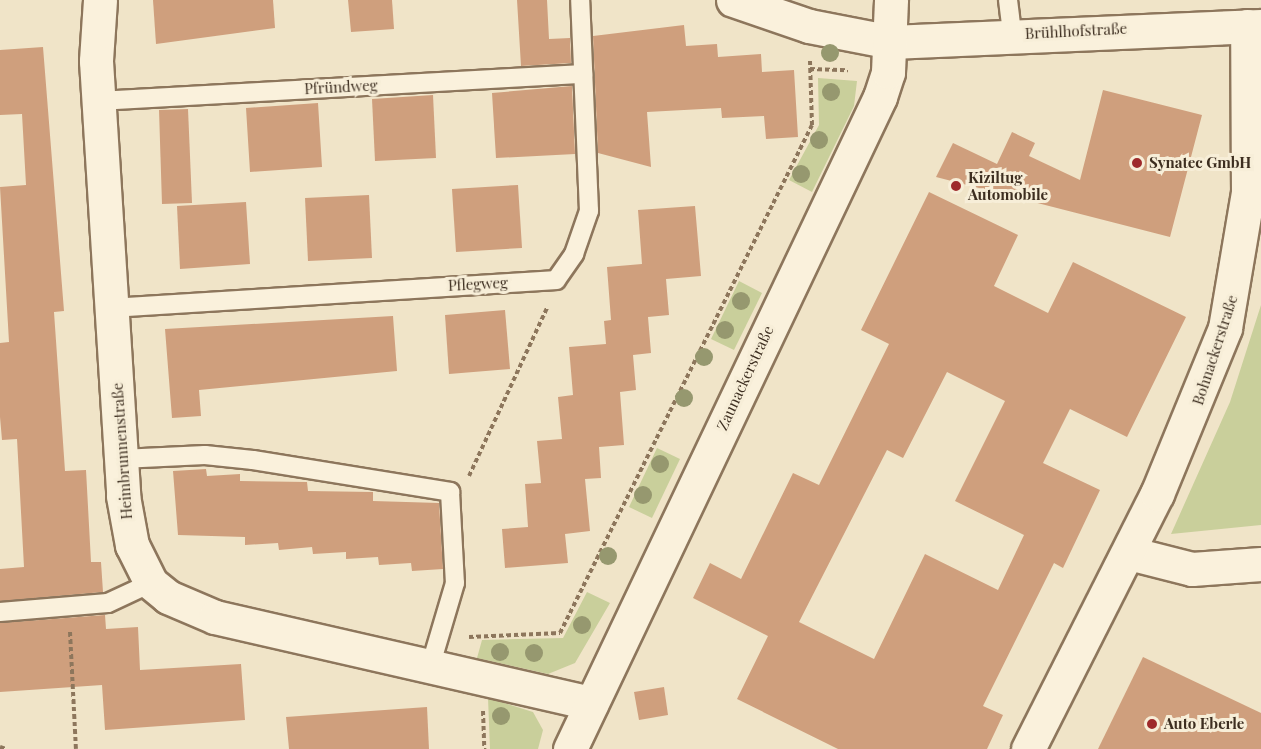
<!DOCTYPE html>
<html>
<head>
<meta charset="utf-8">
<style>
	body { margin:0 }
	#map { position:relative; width:1261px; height:749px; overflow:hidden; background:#f0e4c8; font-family:"Playfair Display",serif }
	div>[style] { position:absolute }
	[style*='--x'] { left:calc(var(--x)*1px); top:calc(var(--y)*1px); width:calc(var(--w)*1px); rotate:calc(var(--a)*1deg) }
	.green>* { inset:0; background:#c9cf9b }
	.building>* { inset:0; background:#cf9f7d }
	.path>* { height:4px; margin-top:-2px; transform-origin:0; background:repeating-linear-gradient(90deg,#8d765c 0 4.5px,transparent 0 7.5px) }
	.roads { filter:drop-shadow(2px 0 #8d765c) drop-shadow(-2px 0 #8d765c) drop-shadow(0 2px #8d765c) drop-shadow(0 -2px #8d765c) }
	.service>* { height:18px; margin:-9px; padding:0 9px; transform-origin:9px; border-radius:9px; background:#faf1dc }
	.minor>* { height:33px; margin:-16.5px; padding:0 16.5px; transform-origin:16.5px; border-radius:16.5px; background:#faf1dc }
	.trees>* { width:18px; height:18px; margin:-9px; border-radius:50%; background:#96986f }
	.dots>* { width:16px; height:16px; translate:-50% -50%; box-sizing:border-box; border:3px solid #f7eed8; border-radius:50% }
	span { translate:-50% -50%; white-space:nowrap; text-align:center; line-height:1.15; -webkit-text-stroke:6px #f7eed8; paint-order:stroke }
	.street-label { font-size:15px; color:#3d2e20 }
	.poi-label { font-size:15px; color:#3d2e20; font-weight:700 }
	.left { translate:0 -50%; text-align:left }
</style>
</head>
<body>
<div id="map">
	<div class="green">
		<i style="clip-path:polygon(818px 78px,857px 81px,854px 106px,812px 192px,789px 180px,819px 125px)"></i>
		<i style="clip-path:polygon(739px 281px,762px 293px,734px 350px,711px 339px)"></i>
		<i style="clip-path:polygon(1261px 305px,1261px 525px,1171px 534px,1230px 402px)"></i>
		<i style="clip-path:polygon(657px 448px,680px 459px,652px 518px,629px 507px)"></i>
		<i style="clip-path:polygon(587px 592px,610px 603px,575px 663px,548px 674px,477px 658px,482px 640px,563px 638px)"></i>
		<i style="clip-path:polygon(488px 698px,533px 712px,543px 730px,538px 749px,490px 749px)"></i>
	</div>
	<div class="building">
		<i style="clip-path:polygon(153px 0,273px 0,275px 28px,156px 44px)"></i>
		<i style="clip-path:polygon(348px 0,392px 0,394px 29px,351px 32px)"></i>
		<i style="clip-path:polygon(517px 0,547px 0,549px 39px,570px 38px,571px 63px,521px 66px)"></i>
		<i style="clip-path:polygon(684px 25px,686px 46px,717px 44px,718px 57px,761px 54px,762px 72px,794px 70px,798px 137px,766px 139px,764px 116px,722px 118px,721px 108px,647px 112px,651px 167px,598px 153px,593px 36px)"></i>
		<i style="clip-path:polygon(43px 47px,64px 311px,54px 312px,65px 471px,86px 470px,91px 562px,101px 562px,103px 592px,0 601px,0 569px,24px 567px,17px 439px,2px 440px,0 417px,0 343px,9px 342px,0 187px,26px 185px,22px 114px,0 115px,0 50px)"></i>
		<i style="clip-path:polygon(572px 86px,575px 154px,496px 158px,492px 93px)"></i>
		<i style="clip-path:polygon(1103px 90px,1202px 115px,1170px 237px,936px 177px,953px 143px,997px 164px,1012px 132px,1035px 143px,1029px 156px,1080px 180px)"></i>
		<i style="clip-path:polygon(433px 95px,436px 158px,375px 161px,372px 99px)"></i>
		<i style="clip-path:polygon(318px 103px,322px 167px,250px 172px,246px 108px)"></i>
		<i style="clip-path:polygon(188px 109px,192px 203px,162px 204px,159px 110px)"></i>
		<i style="clip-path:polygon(518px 185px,522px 248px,456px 252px,452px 189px)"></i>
		<i style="clip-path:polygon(evenodd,929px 192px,1018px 235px,994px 286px,1048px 313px,1073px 262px,1186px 317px,1127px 437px,1070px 409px,1043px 463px,1100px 490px,1063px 568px,1054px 563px,983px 706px,1003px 715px,987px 749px,838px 749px,737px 699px,768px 636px,693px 598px,710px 563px,741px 579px,793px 473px,819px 485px,889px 344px,861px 330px,929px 192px,947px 372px,1005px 401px,955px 501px,1024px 535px,998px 590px,925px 554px,874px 659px,799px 622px,887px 450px,903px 458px,947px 372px)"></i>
		<i style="clip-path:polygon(369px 195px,372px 258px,308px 261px,305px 198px)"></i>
		<i style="clip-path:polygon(246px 202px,250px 264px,180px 269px,177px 206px)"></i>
		<i style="clip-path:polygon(695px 206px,701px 276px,666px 279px,669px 315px,648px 317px,651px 353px,633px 355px,636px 390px,620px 392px,624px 445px,599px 447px,601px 478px,585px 479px,590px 531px,565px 534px,568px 563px,505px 568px,502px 529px,528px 527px,525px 484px,541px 483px,537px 441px,562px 439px,558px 397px,573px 395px,569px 347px,606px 344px,604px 321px,611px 320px,607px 267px,642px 264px,638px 210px)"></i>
		<i style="clip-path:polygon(505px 310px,510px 369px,449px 374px,445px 315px)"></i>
		<i style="clip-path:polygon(393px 316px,397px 371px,199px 390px,201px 416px,172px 418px,165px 329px)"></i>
		<i style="clip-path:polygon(206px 469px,207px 476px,240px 474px,240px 481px,307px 482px,308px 491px,373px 492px,373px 501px,439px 503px,443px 569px,412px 571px,411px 563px,379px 565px,378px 557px,346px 559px,346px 552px,313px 554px,312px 547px,279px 550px,278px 543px,245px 545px,245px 537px,178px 535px,173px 471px)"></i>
		<i style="clip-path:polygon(105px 615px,106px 629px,138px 627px,140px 670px,241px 664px,245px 720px,105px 730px,102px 685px,0 692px,0 623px)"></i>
		<i style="clip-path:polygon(1143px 657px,1261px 713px,1261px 749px,1098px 749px)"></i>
		<i style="clip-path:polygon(664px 687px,668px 715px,639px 720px,634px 692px)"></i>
		<i style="clip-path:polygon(427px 707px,429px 749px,289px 749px,286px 717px)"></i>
	</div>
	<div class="path">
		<i style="--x:810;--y:69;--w:38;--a:2"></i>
		<i style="--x:469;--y:476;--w:187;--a:-65.1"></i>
		<i style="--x:70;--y:632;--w:117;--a:87.1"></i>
		<i style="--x:469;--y:637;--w:91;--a:-2.5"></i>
		<i style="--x:560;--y:633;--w:567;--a:-63.62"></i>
		<i style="--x:812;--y:125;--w:64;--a:-91.8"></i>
		<i style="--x:483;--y:711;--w:38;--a:88"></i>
		<i style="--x:0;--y:747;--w:6;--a:18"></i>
	</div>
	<div class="roads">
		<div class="service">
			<i style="--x:1008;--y:0;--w:35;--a:83"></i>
			<i style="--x:98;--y:101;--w:486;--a:-3.2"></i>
			<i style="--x:112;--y:308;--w:445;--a:-3.6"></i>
			<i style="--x:556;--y:280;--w:32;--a:-55"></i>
			<i style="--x:574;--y:254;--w:46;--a:-70.8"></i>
			<i style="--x:589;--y:211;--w:211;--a:-92.4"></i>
			<i style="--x:121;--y:459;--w:84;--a:-2.7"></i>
			<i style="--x:205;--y:455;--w:48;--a:5.9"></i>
			<i style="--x:253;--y:460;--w:200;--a:9.2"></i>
			<i style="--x:450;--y:492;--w:91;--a:86.9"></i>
			<i style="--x:455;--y:583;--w:84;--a:106.5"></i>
			<i style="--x:0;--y:612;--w:108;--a:-4.8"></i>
			<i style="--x:108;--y:603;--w:47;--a:-24.9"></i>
		</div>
		<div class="minor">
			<i style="--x:100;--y:0;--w:61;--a:93.8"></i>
			<i style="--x:96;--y:61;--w:436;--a:86.4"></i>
			<i style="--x:123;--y:496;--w:50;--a:79.6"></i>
			<i style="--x:132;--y:545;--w:42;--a:63.4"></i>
			<i style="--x:151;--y:583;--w:22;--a:39"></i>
			<i style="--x:168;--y:597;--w:51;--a:23.1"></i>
			<i style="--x:215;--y:617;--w:386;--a:12.9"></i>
			<i style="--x:733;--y:0;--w:80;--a:18.9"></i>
			<i style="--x:809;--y:26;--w:84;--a:11"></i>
			<i style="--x:891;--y:42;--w:370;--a:-2.5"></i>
			<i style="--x:1129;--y:553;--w:65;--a:14.3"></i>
			<i style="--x:1192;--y:569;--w:69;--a:-4.1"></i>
			<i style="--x:570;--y:749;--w:722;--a:-64.57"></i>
			<i style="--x:880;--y:97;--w:26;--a:-72"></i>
			<i style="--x:888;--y:72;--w:72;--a:-87.6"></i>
			<i style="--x:1028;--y:749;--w:286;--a:-63.2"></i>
			<i style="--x:1157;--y:494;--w:179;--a:-67.7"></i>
			<i style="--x:1225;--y:328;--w:138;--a:-80.4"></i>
			<i style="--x:1248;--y:192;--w:166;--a:-90.3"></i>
		</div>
	</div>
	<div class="trees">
		<i style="left:830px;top:53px"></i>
		<i style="left:831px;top:92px"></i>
		<i style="left:819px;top:140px"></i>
		<i style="left:801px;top:174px"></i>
		<i style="left:741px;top:301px"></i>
		<i style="left:725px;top:330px"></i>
		<i style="left:704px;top:357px"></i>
		<i style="left:684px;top:398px"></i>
		<i style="left:660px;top:464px"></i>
		<i style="left:643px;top:495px"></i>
		<i style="left:608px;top:556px"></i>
		<i style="left:582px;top:625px"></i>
		<i style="left:500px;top:652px"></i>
		<i style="left:534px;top:653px"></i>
		<i style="left:501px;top:716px"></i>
	</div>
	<div class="dots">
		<i style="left:1137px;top:163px;background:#9e2a2b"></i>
		<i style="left:956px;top:186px;background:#9e2a2b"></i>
		<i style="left:1152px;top:724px;background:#9e2a2b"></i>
	</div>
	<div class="street-label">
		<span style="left:1076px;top:31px;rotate:-3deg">Brühlhofstraße</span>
		<span style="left:341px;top:87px;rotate:-3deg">Pfründweg</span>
		<span style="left:478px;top:284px;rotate:-3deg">Pflegweg</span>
		<span style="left:1215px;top:350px;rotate:-72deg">Bohnackerstraße</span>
		<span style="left:745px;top:378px;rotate:-65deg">Zaunackerstraße</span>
		<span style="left:122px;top:451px;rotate:-94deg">Heimbrunnenstraße</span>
	</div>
	<div class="poi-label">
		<span class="left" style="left:1149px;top:163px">Synatec GmbH</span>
		<span class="left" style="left:968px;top:186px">Kiziltug<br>Automobile</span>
		<span class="left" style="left:1164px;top:724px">Auto Eberle</span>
	</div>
</div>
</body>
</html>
